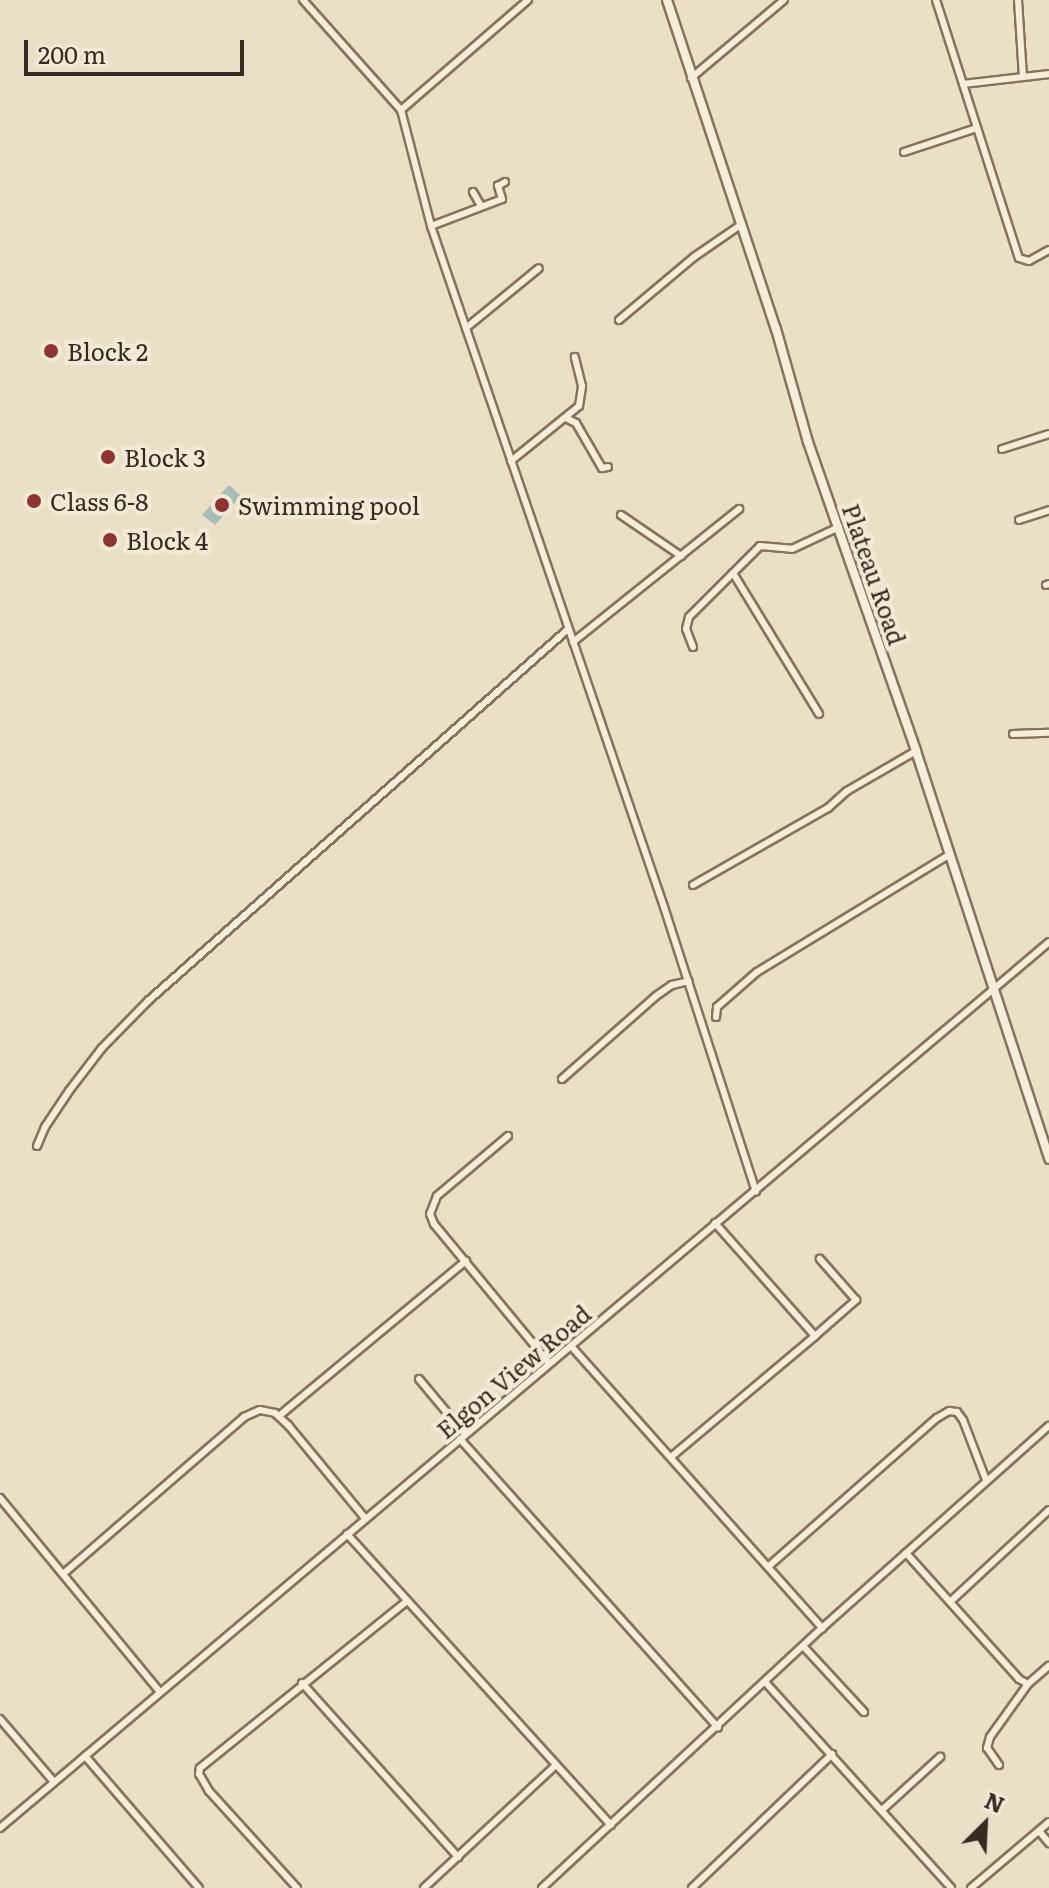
<!DOCTYPE html>
<html>
<head>
<meta charset="utf-8">
<style>
	body { margin:0 }
	#map { position:relative; width:1049px; height:1888px; overflow:hidden; background:#eae0c8; font-family:Literata,serif }
	div>[style] { position:absolute }
	[style*='--x'] { left:calc(var(--x)*1px); top:calc(var(--y)*1px); width:calc(var(--w)*1px); rotate:calc(var(--a)*1deg) }
	.water>* { inset:0; background:#a8bfb8 }
	.roads { filter:drop-shadow(2px 0 #85735e) drop-shadow(-2px 0 #85735e) drop-shadow(0 2px #85735e) drop-shadow(0 -2px #85735e) }
	.street>* { height:6px; margin:-3px; padding:0 3px; transform-origin:3px; border-radius:3px; background:#f6eeda }
	.secondary>* { height:8px; margin:-4px; padding:0 4px; transform-origin:4px; border-radius:4px; background:#f6eeda }
	.dots>* { width:22px; height:22px; translate:-50% -50%; box-sizing:border-box; border:4px solid #f2ead6; border-radius:50% }
	span { translate:-50% -50%; white-space:nowrap; text-align:center; line-height:1.15; -webkit-text-stroke:8px #f2ead6; paint-order:stroke }
	.poi-label { font-size:24px; color:#362b21 }
	.left { translate:0 -50%; text-align:left }
	.street-label { font-size:24px; color:#362b21 }
	.north { position:absolute; left:945px; top:1784px; width:80px; height:80px; -webkit-text-stroke:6px #f2ead6; paint-order:stroke; rotate:24deg; font-size:22px; font-weight:700; line-height:32px; text-align:center; color:#362b21 }
	.north::after { content:''; display:block; margin:auto; width:28px; height:36px; background:#362b21; clip-path:polygon(50% 0,100% 100%,50% 72%,0 100%) }
	.scale { position:absolute; left:24px; top:40px; width:220px; height:36px; box-sizing:border-box; border:4px solid #362b21; border-top:0; padding-left:10px; font-size:24px; line-height:28px; white-space:nowrap; color:#362b21; -webkit-text-stroke:6px #f2ead6; paint-order:stroke }
</style>
</head>
<body>
<div id="map">
	<div class="water">
		<i style="clip-path:polygon(229px 485px,241px 496px,215px 525px,202px 515px)"></i>
	</div>
	<div class="roads">
		<div class="street">
			<i style="--x:303;--y:0;--w:147;--a:48.3"></i>
			<i style="--x:401;--y:110;--w:120;--a:75.5"></i>
			<i style="--x:431;--y:226;--w:720;--a:71.11"></i>
			<i style="--x:664;--y:907;--w:299;--a:72.1"></i>
			<i style="--x:936;--y:0;--w:271;--a:72.2"></i>
			<i style="--x:1019;--y:258;--w:10;--a:17"></i>
			<i style="--x:1029;--y:261;--w:23;--a:-29"></i>
			<i style="--x:1018;--y:0;--w:77;--a:86.3"></i>
			<i style="--x:691;--y:78;--w:121;--a:-40"></i>
			<i style="--x:963;--y:84;--w:87;--a:-6.6"></i>
			<i style="--x:401;--y:110;--w:168;--a:-40.9"></i>
			<i style="--x:904;--y:152;--w:77;--a:-18.2"></i>
			<i style="--x:473;--y:192;--w:16;--a:60"></i>
			<i style="--x:431;--y:226;--w:76;--a:-20.8"></i>
			<i style="--x:502;--y:199;--w:14;--a:-107"></i>
			<i style="--x:498;--y:186;--w:8;--a:-30"></i>
			<i style="--x:619;--y:320;--w:98;--a:-40"></i>
			<i style="--x:694;--y:257;--w:58;--a:-34.5"></i>
			<i style="--x:466;--y:328;--w:94;--a:-39.4"></i>
			<i style="--x:566;--y:418;--w:11;--a:27"></i>
			<i style="--x:576;--y:423;--w:52;--a:60"></i>
			<i style="--x:602;--y:468;--w:6;--a:-9"></i>
			<i style="--x:1002;--y:449;--w:49;--a:-17.7"></i>
			<i style="--x:511;--y:461;--w:87;--a:-39"></i>
			<i style="--x:579;--y:406;--w:20;--a:-81"></i>
			<i style="--x:582;--y:386;--w:30;--a:-104"></i>
			<i style="--x:621;--y:515;--w:73;--a:34.3"></i>
			<i style="--x:1019;--y:520;--w:32;--a:-18"></i>
			<i style="--x:733;--y:573;--w:165;--a:58.6"></i>
			<i style="--x:1046;--y:585;--w:3;--a:-18"></i>
			<i style="--x:573;--y:642;--w:213;--a:-38.7"></i>
			<i style="--x:693;--y:647;--w:19;--a:-111"></i>
			<i style="--x:686;--y:629;--w:12;--a:-76"></i>
			<i style="--x:689;--y:617;--w:100;--a:-45"></i>
			<i style="--x:760;--y:546;--w:32;--a:5"></i>
			<i style="--x:792;--y:549;--w:52;--a:-25.1"></i>
			<i style="--x:1013;--y:734;--w:36;--a:-2"></i>
			<i style="--x:693;--y:885;--w:155;--a:-29.7"></i>
			<i style="--x:828;--y:808;--w:25;--a:-42"></i>
			<i style="--x:847;--y:791;--w:80;--a:-30.1"></i>
			<i style="--x:716;--y:1017;--w:10;--a:-84"></i>
			<i style="--x:717;--y:1007;--w:53;--a:-41.2"></i>
			<i style="--x:757;--y:972;--w:226;--a:-31.4"></i>
			<i style="--x:562;--y:1079;--w:125;--a:-41.4"></i>
			<i style="--x:656;--y:996;--w:19;--a:-35"></i>
			<i style="--x:672;--y:985;--w:17;--a:-13"></i>
			<i style="--x:508;--y:1136;--w:93;--a:139.8"></i>
			<i style="--x:437;--y:1196;--w:19;--a:111"></i>
			<i style="--x:430;--y:1214;--w:11;--a:68"></i>
			<i style="--x:434;--y:1224;--w:180;--a:50.4"></i>
			<i style="--x:37;--y:1146;--w:21;--a:-67"></i>
			<i style="--x:45;--y:1127;--w:43;--a:-56.3"></i>
			<i style="--x:69;--y:1091;--w:54;--a:-52.5"></i>
			<i style="--x:102;--y:1048;--w:66;--a:-45.6"></i>
			<i style="--x:148;--y:1001;--w:560;--a:-41.52"></i>
			<i style="--x:815;--y:1336;--w:55;--a:-41.3"></i>
			<i style="--x:856;--y:1300;--w:55;--a:-131.3"></i>
			<i style="--x:571;--y:1346;--w:378;--a:48.3"></i>
			<i style="--x:419;--y:1379;--w:72;--a:50.1"></i>
			<i style="--x:279;--y:1416;--w:243;--a:-39.7"></i>
			<i style="--x:460;--y:1439;--w:387;--a:48.2"></i>
			<i style="--x:671;--y:1457;--w:188;--a:-40"></i>
			<i style="--x:815;--y:1336;--w:151;--a:-131.5"></i>
			<i style="--x:0;--y:1498;--w:251;--a:50.5"></i>
			<i style="--x:347;--y:1534;--w:393;--a:47.8"></i>
			<i style="--x:906;--y:1553;--w:169;--a:48.1"></i>
			<i style="--x:1019;--y:1679;--w:10;--a:29"></i>
			<i style="--x:1028;--y:1684;--w:28;--a:-41"></i>
			<i style="--x:769;--y:1566;--w:224;--a:-41.4"></i>
			<i style="--x:937;--y:1418;--w:14;--a:-30"></i>
			<i style="--x:949;--y:1411;--w:8;--a:7"></i>
			<i style="--x:957;--y:1412;--w:10;--a:53"></i>
			<i style="--x:963;--y:1420;--w:64;--a:69"></i>
			<i style="--x:63;--y:1574;--w:240;--a:-40.9"></i>
			<i style="--x:244;--y:1417;--w:17;--a:-24"></i>
			<i style="--x:260;--y:1410;--w:15;--a:11"></i>
			<i style="--x:275;--y:1413;--w:18;--a:43"></i>
			<i style="--x:288;--y:1425;--w:121;--a:50.4"></i>
			<i style="--x:950;--y:1602;--w:135;--a:-42.9"></i>
			<i style="--x:803;--y:1646;--w:90;--a:47.3"></i>
			<i style="--x:302;--y:1683;--w:234;--a:48.1"></i>
			<i style="--x:766;--y:1683;--w:276;--a:47.9"></i>
			<i style="--x:0;--y:1719;--w:83;--a:49.4"></i>
			<i style="--x:85;--y:1756;--w:174;--a:49.2"></i>
			<i style="--x:999;--y:1765;--w:21;--a:-125"></i>
			<i style="--x:987;--y:1748;--w:11;--a:-75"></i>
			<i style="--x:990;--y:1737;--w:65;--a:-54.4"></i>
			<i style="--x:882;--y:1810;--w:79;--a:-42.4"></i>
			<i style="--x:0;--y:1828;--w:1373;--a:-40.18"></i>
			<i style="--x:1039;--y:1831;--w:16;--a:50"></i>
			<i style="--x:297;--y:1888;--w:131;--a:-132.2"></i>
			<i style="--x:209;--y:1791;--w:20;--a:-120"></i>
			<i style="--x:199;--y:1774;--w:6;--a:-81"></i>
			<i style="--x:200;--y:1768;--w:266;--a:-38.9"></i>
			<i style="--x:424;--y:1888;--w:179;--a:-43"></i>
			<i style="--x:542;--y:1888;--w:382;--a:-42.9"></i>
			<i style="--x:822;--y:1628;--w:304;--a:-41.7"></i>
			<i style="--x:692;--y:1888;--w:194;--a:-43.7"></i>
			<i style="--x:971;--y:1888;--w:102;--a:-40.2"></i>
		</div>
		<div class="secondary">
			<i style="--x:667;--y:0;--w:347;--a:71.7"></i>
			<i style="--x:776;--y:329;--w:117;--a:74.2"></i>
			<i style="--x:808;--y:442;--w:327;--a:70.7"></i>
			<i style="--x:916;--y:751;--w:429;--a:71.9"></i>
		</div>
	</div>
	<div class="dots">
		<i style="left:51px;top:351px;background:#8e3434"></i>
		<i style="left:108px;top:457px;background:#8e3434"></i>
		<i style="left:34px;top:501px;background:#8e3434"></i>
		<i style="left:222px;top:505px;background:#8e3434"></i>
		<i style="left:110px;top:540px;background:#8e3434"></i>
	</div>
	<div class="poi-label">
		<span class="left" style="left:67px;top:351px">Block 2</span>
		<span class="left" style="left:124px;top:457px">Block 3</span>
		<span class="left" style="left:50px;top:501px">Class 6-8</span>
		<span class="left" style="left:238px;top:505px">Swimming pool</span>
		<span class="left" style="left:126px;top:540px">Block 4</span>
	</div>
	<div class="street-label">
		<span style="left:875px;top:574px;rotate:71deg">Plateau Road</span>
		<span style="left:513px;top:1371px;rotate:-40deg">Elgon View Road</span>
	</div>
	<div class="north">N</div>
	<div class="scale">200 m</div>
</div>
</body>
</html>
